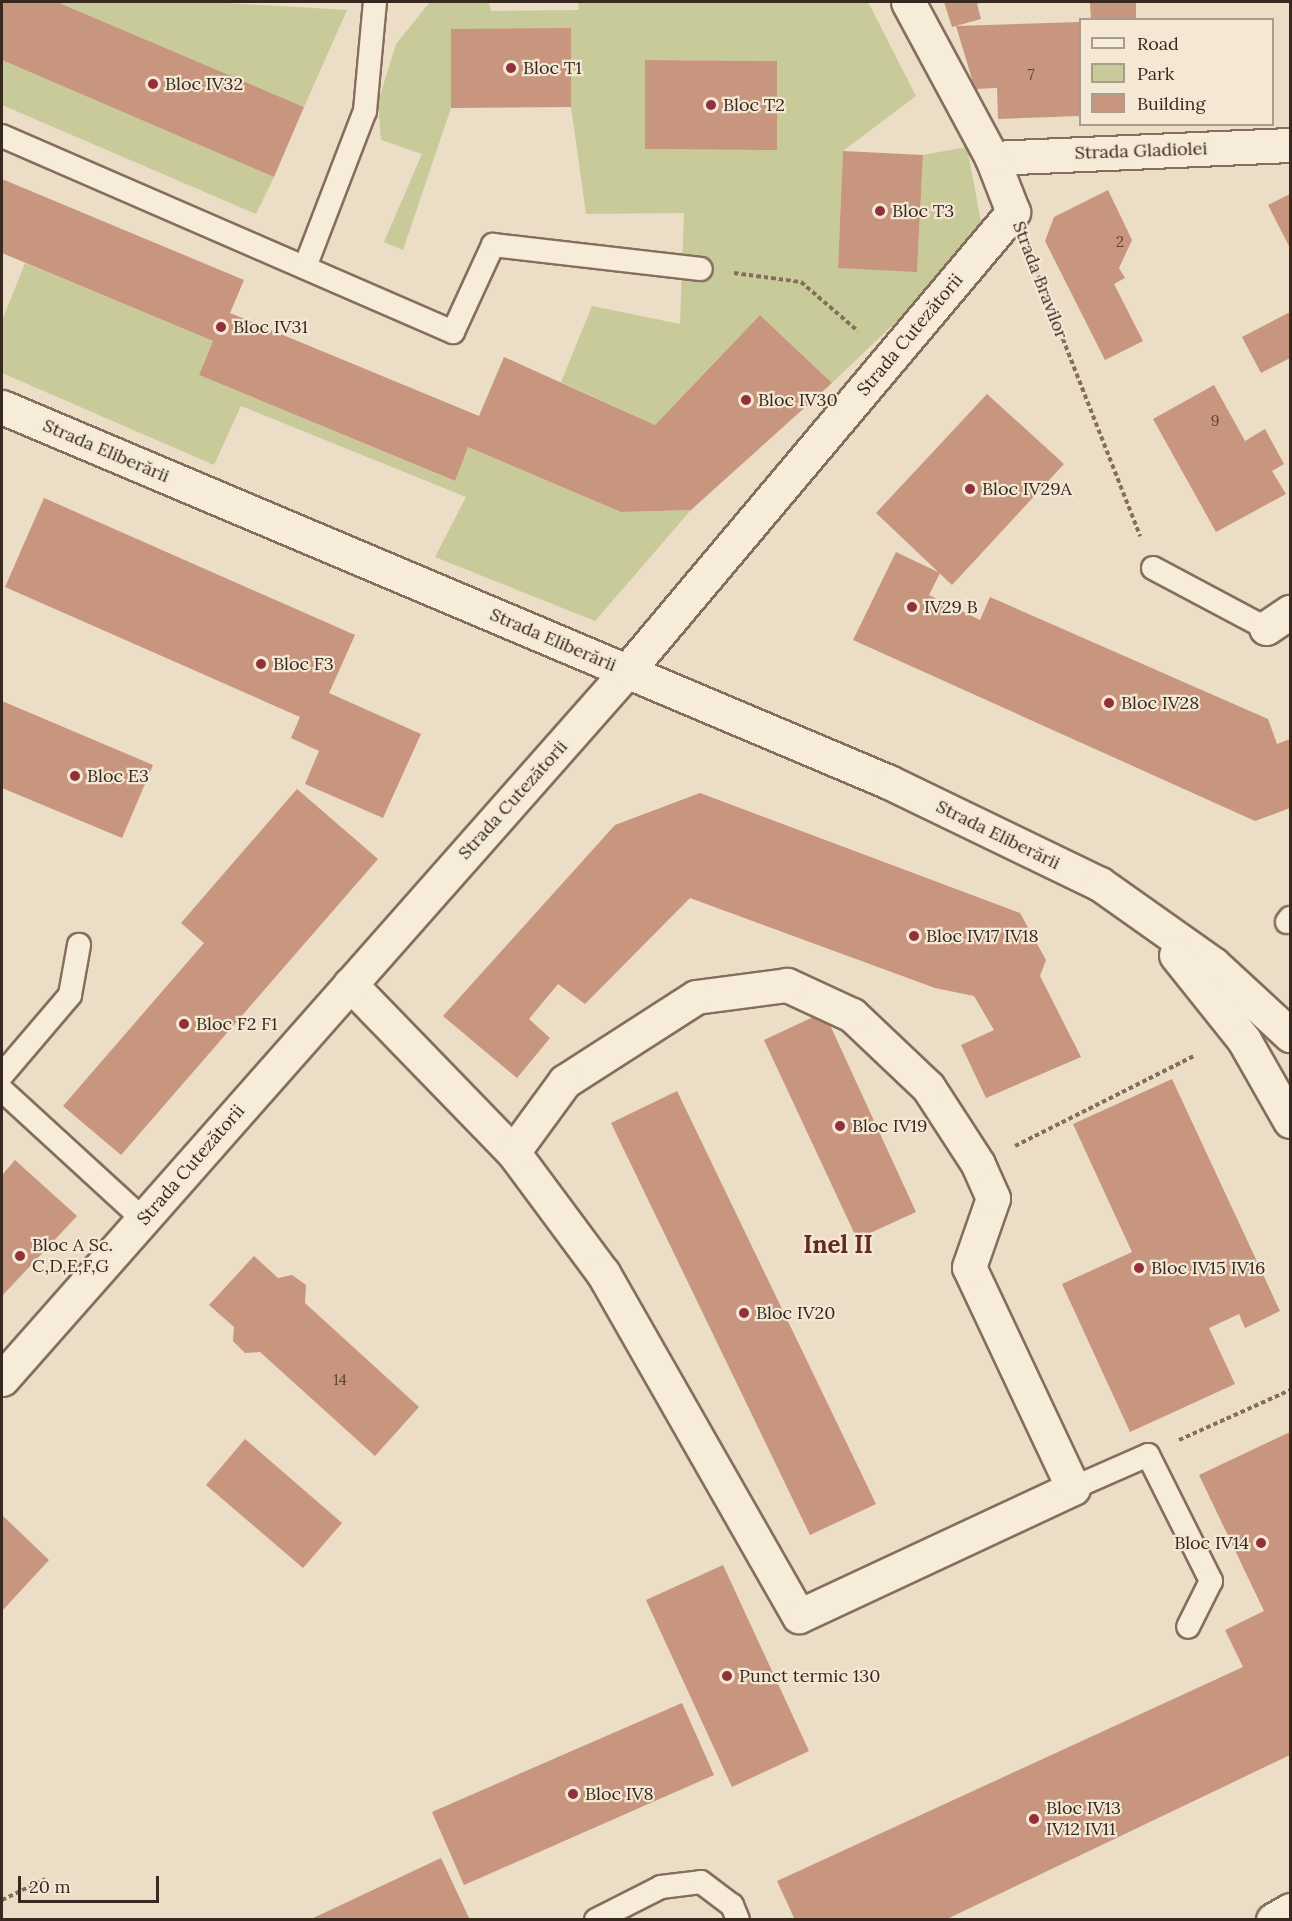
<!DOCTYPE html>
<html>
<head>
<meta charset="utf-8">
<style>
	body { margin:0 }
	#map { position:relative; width:1292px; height:1921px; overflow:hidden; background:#ecddc6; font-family:Lora,serif }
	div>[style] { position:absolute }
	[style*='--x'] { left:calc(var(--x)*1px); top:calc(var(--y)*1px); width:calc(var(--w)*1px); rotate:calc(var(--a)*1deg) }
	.green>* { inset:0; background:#c9ca9a }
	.building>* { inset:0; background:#c8957e }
	.path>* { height:4px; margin-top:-2px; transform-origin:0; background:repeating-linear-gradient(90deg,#866e5d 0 4.5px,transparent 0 7.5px) }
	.roads { filter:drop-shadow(2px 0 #866e5d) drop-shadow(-2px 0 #866e5d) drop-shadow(0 2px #866e5d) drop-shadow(0 -2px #866e5d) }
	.service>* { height:22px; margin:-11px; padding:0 11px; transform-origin:11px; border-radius:11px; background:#f7ebd9 }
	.minor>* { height:33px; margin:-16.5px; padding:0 16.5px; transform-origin:16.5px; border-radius:16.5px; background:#f7ebd9 }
	.tertiary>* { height:33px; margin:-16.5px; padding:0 16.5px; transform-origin:16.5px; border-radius:16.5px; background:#f7ebd9 }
	.secondary>* { height:33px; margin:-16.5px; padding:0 16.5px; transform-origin:16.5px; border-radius:16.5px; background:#f7ebd9 }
	.dots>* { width:16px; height:16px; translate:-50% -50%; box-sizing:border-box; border:3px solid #f4e8d5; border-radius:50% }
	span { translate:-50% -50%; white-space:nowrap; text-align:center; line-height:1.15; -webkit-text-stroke:4.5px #f4e8d5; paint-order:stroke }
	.number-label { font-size:15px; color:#5b4438 }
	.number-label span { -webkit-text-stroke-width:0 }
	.poi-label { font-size:18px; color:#372920 }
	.left { translate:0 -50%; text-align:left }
	.right { translate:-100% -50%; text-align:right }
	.street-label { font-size:18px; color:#372920 }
	.district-label { font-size:24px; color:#622821; font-weight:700 }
	.frame { position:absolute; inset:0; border:3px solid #372920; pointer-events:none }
	.legend { position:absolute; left:1079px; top:18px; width:195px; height:108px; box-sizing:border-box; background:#f4e8d5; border:2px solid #a89c8d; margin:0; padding:8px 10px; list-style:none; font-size:18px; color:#372920 }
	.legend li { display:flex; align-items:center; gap:12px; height:30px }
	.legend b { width:30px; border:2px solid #a89c8d }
	.scale { position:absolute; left:18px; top:1876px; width:141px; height:27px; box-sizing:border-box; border:3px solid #372920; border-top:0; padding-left:8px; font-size:18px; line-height:21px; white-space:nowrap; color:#372920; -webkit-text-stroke:4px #f4e8d5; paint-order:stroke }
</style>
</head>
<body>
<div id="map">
	<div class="green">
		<i style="clip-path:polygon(57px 2px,211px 2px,347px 10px,304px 107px)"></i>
		<i style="clip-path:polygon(evenodd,430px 2px,489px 2px,491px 11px,579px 10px,578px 2px,868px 2px,916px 96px,843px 151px,838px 267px,917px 271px,923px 155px,967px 147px,984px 238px,832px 383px,760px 315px,655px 425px,561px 382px,592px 306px,680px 324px,684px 213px,586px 214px,571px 107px,571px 29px,451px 29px,451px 108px,403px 250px,384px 242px,422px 154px,381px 140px,378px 102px,396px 44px,430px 2px,645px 60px,777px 61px,776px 150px,645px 149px,645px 60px)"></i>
		<i style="clip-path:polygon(2px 60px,274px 177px,256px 214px,2px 105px)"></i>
		<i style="clip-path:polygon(25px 263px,213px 341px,199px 375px,454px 481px,468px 447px,621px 512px,691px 510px,595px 621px,435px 557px,466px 497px,241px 406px,214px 465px,2px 373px,2px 321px)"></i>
	</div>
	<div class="building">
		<i style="clip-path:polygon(2px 2px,57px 2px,304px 107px,274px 177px,2px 60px)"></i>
		<i style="clip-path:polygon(944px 2px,983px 2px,977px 4px,981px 19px,952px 27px)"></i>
		<i style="clip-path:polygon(1090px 2px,1136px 2px,1136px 20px,1091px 20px)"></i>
		<i style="clip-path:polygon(1080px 22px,1080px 116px,998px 119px,997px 88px,975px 89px,956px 26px)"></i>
		<i style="clip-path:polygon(571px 28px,571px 107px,451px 108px,451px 29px)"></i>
		<i style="clip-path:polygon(645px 60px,777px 61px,777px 150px,645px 149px)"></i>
		<i style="clip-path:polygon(843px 151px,923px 155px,917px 272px,838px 268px)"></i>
		<i style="clip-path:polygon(2px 179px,244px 280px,230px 313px,479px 416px,504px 357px,655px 425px,760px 315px,832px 383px,691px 510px,621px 512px,468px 447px,455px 481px,199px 375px,213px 341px,2px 253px)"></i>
		<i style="clip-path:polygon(1108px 190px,1132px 240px,1119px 268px,1125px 278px,1114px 284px,1143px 341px,1105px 360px,1045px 241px,1054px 217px)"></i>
		<i style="clip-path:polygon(1290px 194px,1290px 248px,1268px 205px)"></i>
		<i style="clip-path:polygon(1290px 312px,1290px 358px,1261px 373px,1242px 337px)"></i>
		<i style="clip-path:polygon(1214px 385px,1245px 441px,1265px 429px,1284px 464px,1272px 471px,1286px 494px,1216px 532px,1153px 419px)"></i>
		<i style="clip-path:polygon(987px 394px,1064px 464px,952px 585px,876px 513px)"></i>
		<i style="clip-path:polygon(44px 498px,355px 635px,329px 693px,421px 734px,383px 818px,305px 784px,319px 751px,291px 738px,300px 717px,5px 587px)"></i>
		<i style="clip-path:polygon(896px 552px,940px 573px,929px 595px,980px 620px,990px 597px,1268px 719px,1277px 744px,1290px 739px,1290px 808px,1255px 821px,853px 640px)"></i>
		<i style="clip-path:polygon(2px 701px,153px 765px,122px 838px,2px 788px)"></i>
		<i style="clip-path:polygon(297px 789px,378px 859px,121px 1155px,63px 1106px,204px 943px,181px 923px)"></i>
		<i style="clip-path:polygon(700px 793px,1020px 913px,1046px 960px,1040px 976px,1081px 1057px,986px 1098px,961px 1045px,994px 1030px,974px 996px,935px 988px,690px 898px,585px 1004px,558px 984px,529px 1019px,550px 1038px,517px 1078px,443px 1016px,615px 825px)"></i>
		<i style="clip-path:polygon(824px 1012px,916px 1212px,857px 1239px,764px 1040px)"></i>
		<i style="clip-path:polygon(1172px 1079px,1280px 1311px,1245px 1328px,1239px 1314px,1209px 1328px,1235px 1384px,1130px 1432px,1062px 1284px,1132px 1252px,1073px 1124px)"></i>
		<i style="clip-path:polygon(677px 1091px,876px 1504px,810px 1535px,611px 1123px)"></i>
		<i style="clip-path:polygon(15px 1160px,77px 1216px,2px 1296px,2px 1175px)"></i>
		<i style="clip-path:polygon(254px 1256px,278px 1278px,292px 1275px,306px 1285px,305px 1303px,419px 1407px,375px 1456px,260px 1352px,245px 1353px,233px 1341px,234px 1327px,209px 1305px)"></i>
		<i style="clip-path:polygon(1290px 1432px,1290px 1755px,945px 1920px,795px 1920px,777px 1881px,1243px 1667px,1225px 1630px,1264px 1611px,1199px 1475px)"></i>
		<i style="clip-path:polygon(245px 1439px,342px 1523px,303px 1568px,206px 1485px)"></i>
		<i style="clip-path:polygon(2px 1515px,49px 1560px,2px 1611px)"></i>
		<i style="clip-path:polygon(723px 1565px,809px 1751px,732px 1787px,646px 1600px)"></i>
		<i style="clip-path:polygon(682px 1703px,714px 1775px,464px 1885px,432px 1812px)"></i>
		<i style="clip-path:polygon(441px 1858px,470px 1920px,309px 1920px)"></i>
	</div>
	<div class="path">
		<i style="--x:1030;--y:255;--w:302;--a:68.6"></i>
		<i style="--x:734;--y:273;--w:68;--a:7.7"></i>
		<i style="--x:801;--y:282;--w:75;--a:40.7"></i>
		<i style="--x:1015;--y:1146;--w:200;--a:-26.7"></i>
		<i style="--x:1179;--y:1440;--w:122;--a:-24.2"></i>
		<i style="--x:2;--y:1900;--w:48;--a:-26"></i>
	</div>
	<div class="roads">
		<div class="service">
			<i style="--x:2;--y:136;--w:492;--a:23.5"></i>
			<i style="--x:453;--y:332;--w:96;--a:-65.3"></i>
			<i style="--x:493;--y:245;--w:209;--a:6.6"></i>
			<i style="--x:305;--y:267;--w:167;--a:-69"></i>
			<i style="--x:365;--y:111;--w:109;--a:-84.8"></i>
			<i style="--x:1153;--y:568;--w:128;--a:28"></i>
			<i style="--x:1287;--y:922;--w:5;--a:-53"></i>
			<i style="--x:2;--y:1075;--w:105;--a:-49.6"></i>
			<i style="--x:70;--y:995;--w:51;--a:-79.8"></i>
			<i style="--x:2;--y:1090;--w:191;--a:42.5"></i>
			<i style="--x:1073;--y:1488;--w:82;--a:-23.7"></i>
			<i style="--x:1148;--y:1455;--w:141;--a:63.4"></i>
			<i style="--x:1211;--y:1581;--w:51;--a:116.6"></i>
			<i style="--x:596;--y:1920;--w:73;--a:-26.9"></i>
			<i style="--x:661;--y:1887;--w:40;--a:-7.1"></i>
			<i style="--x:701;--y:1882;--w:39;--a:37"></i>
			<i style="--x:732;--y:1905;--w:16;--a:68"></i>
		</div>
		<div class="minor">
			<i style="--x:992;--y:158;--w:298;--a:-2.5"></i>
			<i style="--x:1266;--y:628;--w:29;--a:-34"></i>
			<i style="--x:350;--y:984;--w:234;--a:45.9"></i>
			<i style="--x:513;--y:1152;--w:151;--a:53.4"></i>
			<i style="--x:603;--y:1273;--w:395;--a:60.3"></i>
			<i style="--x:799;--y:1616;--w:302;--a:-25"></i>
			<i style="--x:1073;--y:1488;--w:244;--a:-115.2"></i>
			<i style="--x:969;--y:1267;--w:73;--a:-70.8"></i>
			<i style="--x:993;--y:1198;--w:37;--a:-114"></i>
			<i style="--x:978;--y:1164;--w:92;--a:-123"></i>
			<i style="--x:928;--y:1087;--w:105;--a:-136.5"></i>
			<i style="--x:852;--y:1015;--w:72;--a:-155.2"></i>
			<i style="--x:787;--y:985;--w:92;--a:172.5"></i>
			<i style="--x:696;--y:997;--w:156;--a:147.3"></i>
			<i style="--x:565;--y:1081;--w:88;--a:126.2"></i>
			<i style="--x:2;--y:1379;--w:944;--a:-48.56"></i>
			<i style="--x:627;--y:671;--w:600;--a:-49.94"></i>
			<i style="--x:1013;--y:212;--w:58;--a:-111.3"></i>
			<i style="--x:992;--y:158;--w:177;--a:-118.3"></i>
		</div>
		<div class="tertiary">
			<i style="--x:2;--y:407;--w:963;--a:22.92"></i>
			<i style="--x:889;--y:782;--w:234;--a:25.8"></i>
			<i style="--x:1100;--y:884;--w:138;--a:35.3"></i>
			<i style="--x:1213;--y:964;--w:105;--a:42.7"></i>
			<i style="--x:1176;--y:955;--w:109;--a:51.3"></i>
			<i style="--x:1244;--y:1040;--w:93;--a:60.4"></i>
		</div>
		<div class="secondary">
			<i style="--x:1273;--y:1920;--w:20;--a:-30"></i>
		</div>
	</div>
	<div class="dots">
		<i style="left:511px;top:68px;background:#92303b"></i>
		<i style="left:153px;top:84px;background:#92303b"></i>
		<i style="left:711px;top:105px;background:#92303b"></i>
		<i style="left:880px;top:211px;background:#92303b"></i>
		<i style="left:221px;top:327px;background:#92303b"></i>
		<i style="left:746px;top:400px;background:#92303b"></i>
		<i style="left:970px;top:489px;background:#92303b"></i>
		<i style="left:912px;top:607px;background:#92303b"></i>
		<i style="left:261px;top:664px;background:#92303b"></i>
		<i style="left:1109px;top:703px;background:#92303b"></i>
		<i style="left:75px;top:776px;background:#92303b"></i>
		<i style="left:914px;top:936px;background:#92303b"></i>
		<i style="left:184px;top:1024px;background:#92303b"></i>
		<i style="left:840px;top:1126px;background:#92303b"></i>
		<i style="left:20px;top:1256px;background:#92303b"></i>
		<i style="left:1139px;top:1268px;background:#92303b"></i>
		<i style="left:744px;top:1313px;background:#92303b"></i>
		<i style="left:1261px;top:1543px;background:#92303b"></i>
		<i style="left:727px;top:1676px;background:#92303b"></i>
		<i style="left:573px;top:1794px;background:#92303b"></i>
		<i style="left:1034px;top:1819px;background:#92303b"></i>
	</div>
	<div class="number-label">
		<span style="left:1031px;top:75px">7</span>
		<span style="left:1120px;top:242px">2</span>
		<span style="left:1215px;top:421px">9</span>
		<span style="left:340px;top:1380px">14</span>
	</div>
	<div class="poi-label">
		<span class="left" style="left:523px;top:68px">Bloc T1</span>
		<span class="left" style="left:165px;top:84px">Bloc IV32</span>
		<span class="left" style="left:723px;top:105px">Bloc T2</span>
		<span class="left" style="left:892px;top:211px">Bloc T3</span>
		<span class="left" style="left:233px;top:327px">Bloc IV31</span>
		<span class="left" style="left:758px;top:400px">Bloc IV30</span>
		<span class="left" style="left:982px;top:489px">Bloc IV29A</span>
		<span class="left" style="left:924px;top:607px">IV29 B</span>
		<span class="left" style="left:273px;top:664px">Bloc F3</span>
		<span class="left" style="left:1121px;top:703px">Bloc IV28</span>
		<span class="left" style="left:87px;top:776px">Bloc E3</span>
		<span class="left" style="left:926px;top:936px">Bloc IV17 IV18</span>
		<span class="left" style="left:196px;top:1024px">Bloc F2 F1</span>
		<span class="left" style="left:852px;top:1126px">Bloc IV19</span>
		<span class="left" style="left:32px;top:1256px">Bloc A Sc.<br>C,D,E,F,G</span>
		<span class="left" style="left:1151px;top:1268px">Bloc IV15 IV16</span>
		<span class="left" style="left:756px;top:1313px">Bloc IV20</span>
		<span class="right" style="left:1249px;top:1543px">Bloc IV14</span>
		<span class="left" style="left:739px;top:1676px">Punct termic 130</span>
		<span class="left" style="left:585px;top:1794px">Bloc IV8</span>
		<span class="left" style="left:1046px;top:1819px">Bloc IV13<br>IV12 IV11</span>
	</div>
	<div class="street-label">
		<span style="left:1141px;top:151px;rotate:-2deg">Strada Gladiolei</span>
		<span style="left:1040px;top:280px;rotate:69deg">Strada Bravilor</span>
		<span style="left:910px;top:335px;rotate:-50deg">Strada Cutezătorii</span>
		<span style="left:106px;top:451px;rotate:23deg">Strada Eliberării</span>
		<span style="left:553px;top:640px;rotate:23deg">Strada Eliberării</span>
		<span style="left:513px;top:800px;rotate:-48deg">Strada Cutezătorii</span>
		<span style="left:998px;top:835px;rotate:26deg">Strada Eliberării</span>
		<span style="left:191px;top:1165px;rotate:-49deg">Strada Cutezătorii</span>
	</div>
	<div class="district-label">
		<span style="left:838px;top:1245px">Inel II</span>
	</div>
	<div class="frame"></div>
	<ul class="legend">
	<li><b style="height:8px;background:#f7ebd9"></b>Road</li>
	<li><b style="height:16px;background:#c9ca9a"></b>Park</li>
	<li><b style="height:16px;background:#c8957e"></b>Building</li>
	</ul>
	<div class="scale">20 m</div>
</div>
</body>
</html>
